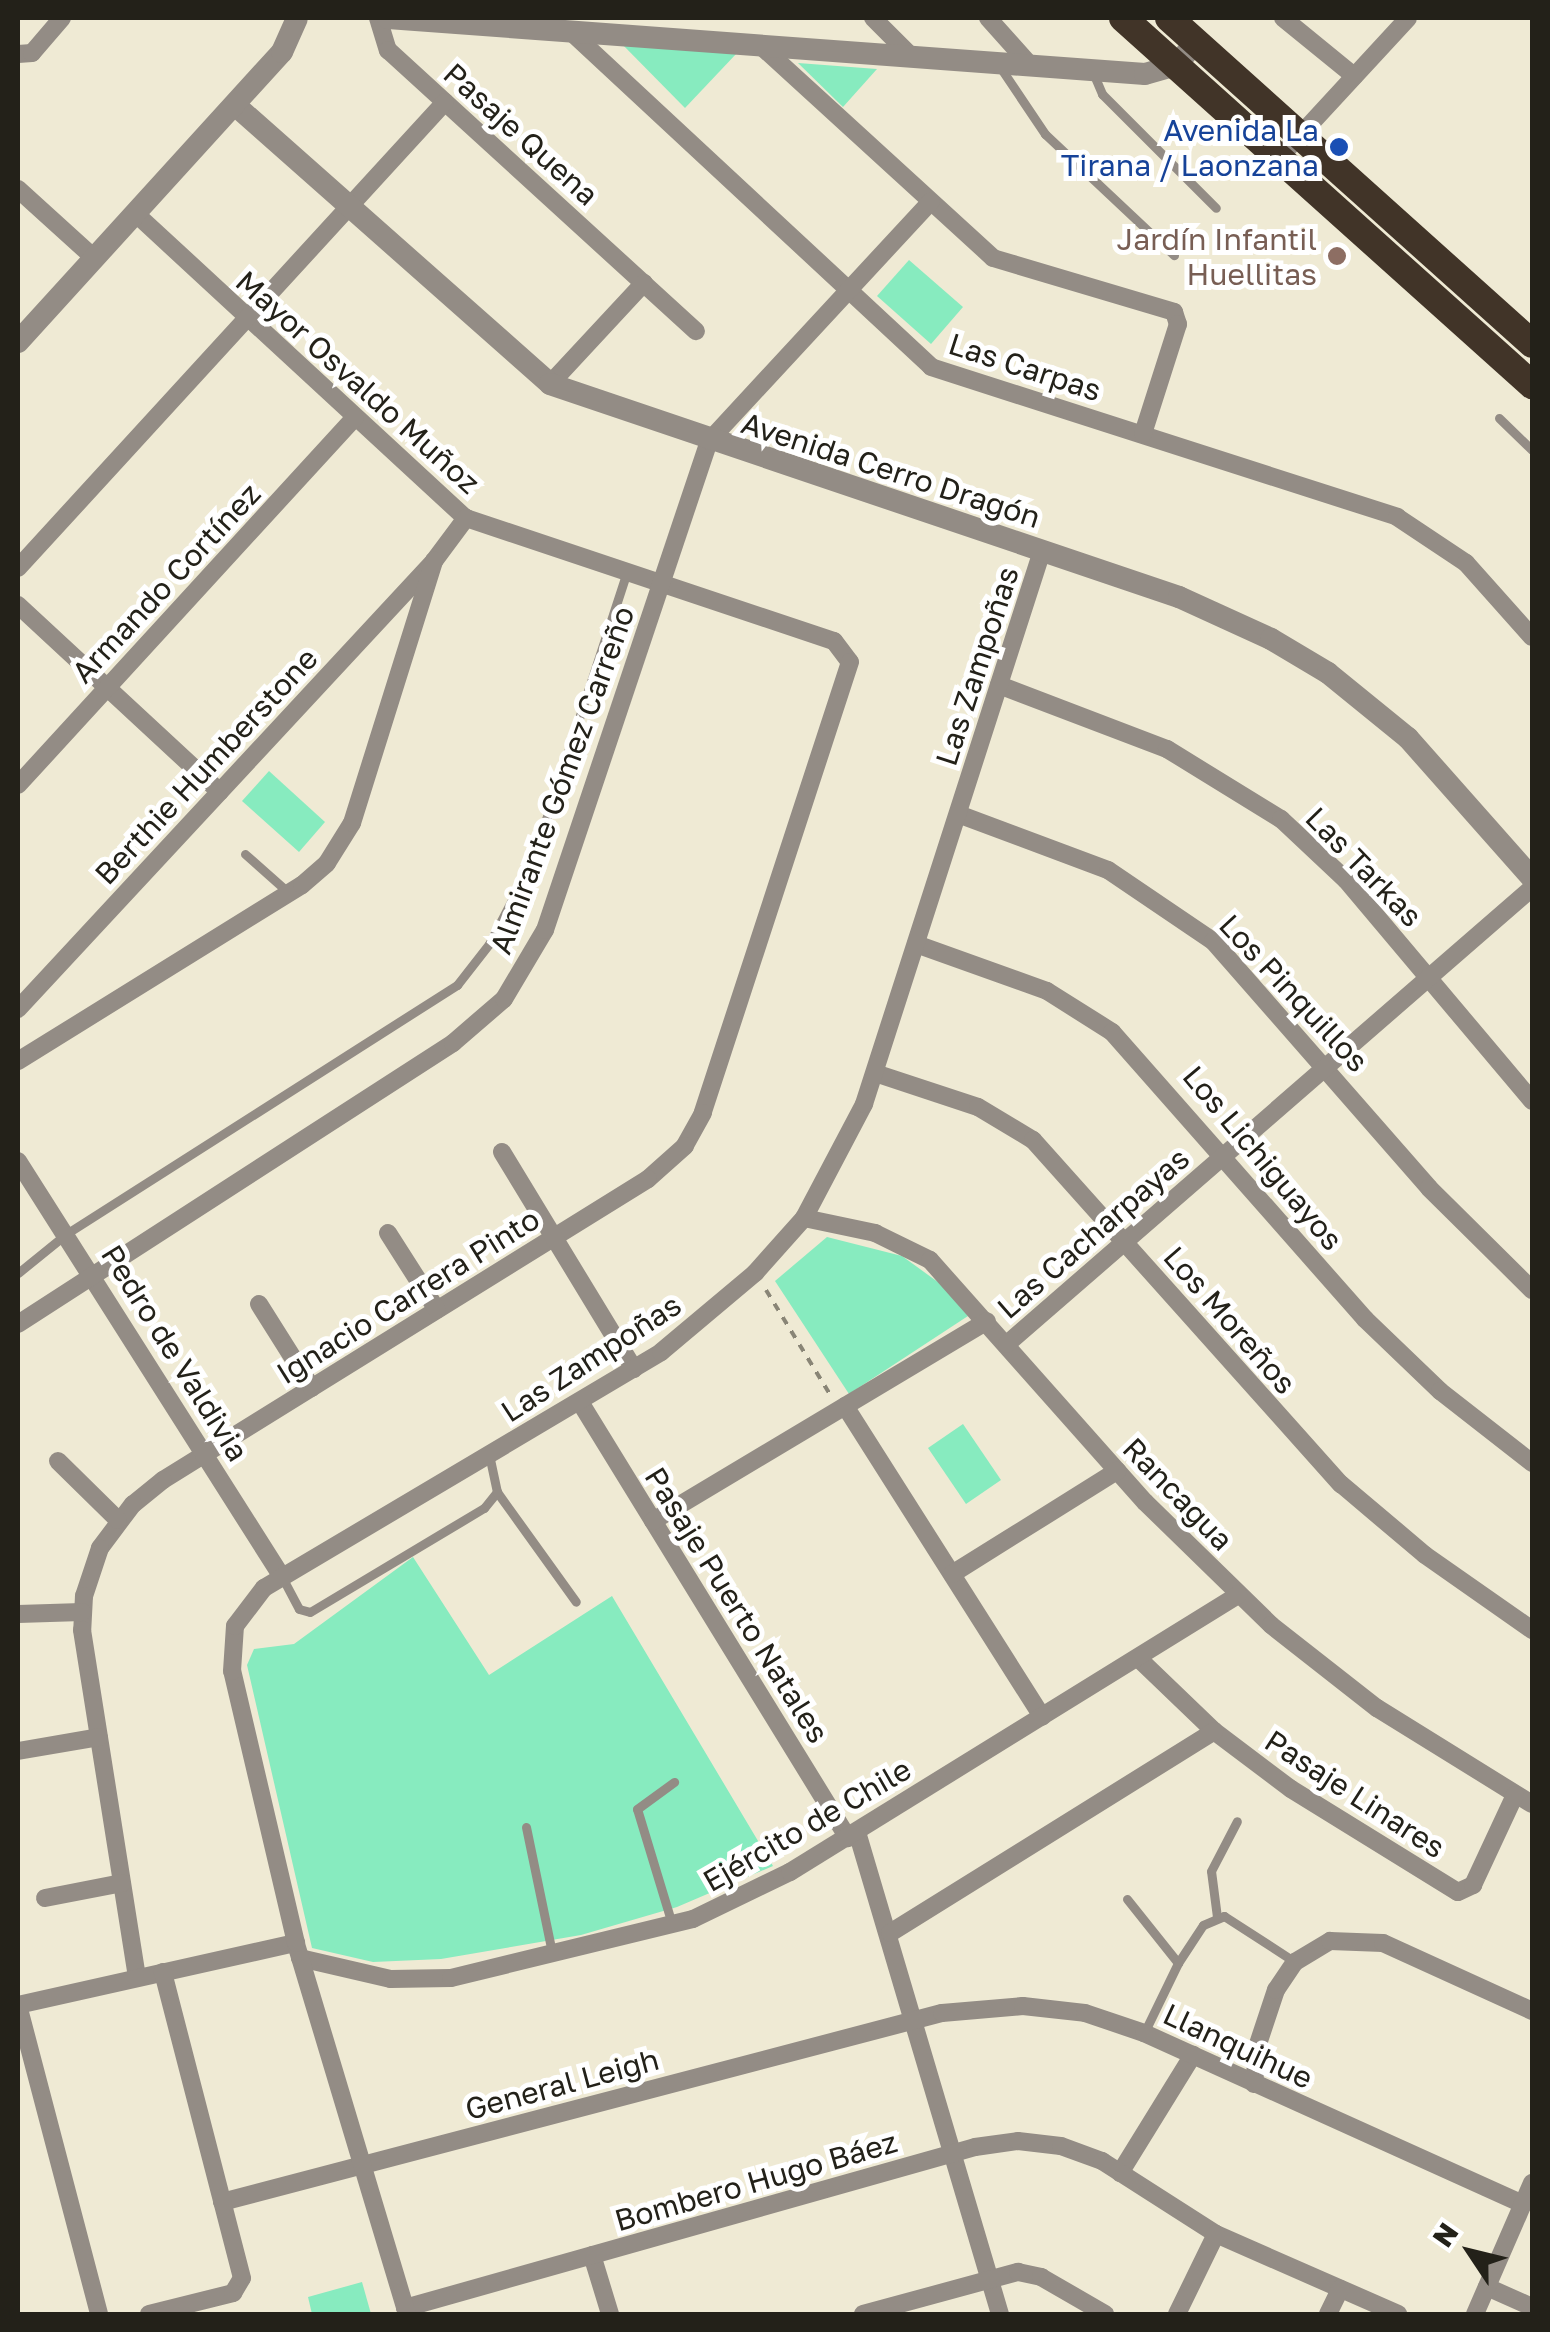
<!DOCTYPE html>
<html>
<head>
<meta charset="utf-8">
<style>
	body { margin:0 }
	#map { position:relative; width:1550px; height:2332px; overflow:hidden; background:#efead4; font-family:"Golos Text",sans-serif }
	div>[style] { position:absolute }
	[style*='--x'] { left:calc(var(--x)*1px); top:calc(var(--y)*1px); width:calc(var(--w)*1px); rotate:calc(var(--a)*1deg) }
	.green>* { inset:0; background:#87ebbf }
	.path>* { height:4px; margin-top:-2px; transform-origin:0; background:repeating-linear-gradient(90deg,#898576 0 8px,transparent 0 16px) }
	.service>* { height:9px; margin:-4.5px; padding:0 4.5px; transform-origin:4.5px; border-radius:4.5px; background:#938c85 }
	.minor>* { height:18px; margin:-9px; padding:0 9px; transform-origin:9px; border-radius:9px; background:#938c85 }
	.tertiary>* { height:22px; margin:-11px; padding:0 11px; transform-origin:11px; border-radius:11px; background:#938c85 }
	.trunk>* { height:28px; margin:-14px; padding:0 14px; transform-origin:14px; border-radius:14px; background:#413428 }
	.dots>* { width:28px; height:28px; translate:-50% -50%; box-sizing:border-box; border:5px solid #fff; border-radius:50% }
	span { translate:-50% -50%; white-space:nowrap; text-align:center; line-height:1.15; -webkit-text-stroke:10px #fff; paint-order:stroke }
	.transit-label { font-size:30px; color:#164399 }
	.right { translate:-100% -50%; text-align:right }
	.street-label { font-size:30px; color:#232119 }
	.education-label { font-size:30px; color:#785e54 }
	.frame { position:absolute; inset:0; border:20px solid #232119; pointer-events:none }
	.north { position:absolute; left:1420px; top:2202px; width:100px; height:100px; -webkit-text-stroke:8px #fff; paint-order:stroke; rotate:305deg; font-size:28px; font-weight:700; line-height:40px; text-align:center; color:#232119 }
	.north::after { content:''; display:block; margin:auto; width:35px; height:45px; background:#232119; clip-path:polygon(50% 0,100% 100%,50% 72%,0 100%) }
</style>
</head>
<body>
<div id="map">
	<div class="green">
		<i style="clip-path:polygon(618px 40px,737px 53px,685px 108px)"></i>
		<i style="clip-path:polygon(798px 63px,877px 69px,843px 107px)"></i>
		<i style="clip-path:polygon(909px 260px,963px 307px,931px 344px,877px 296px)"></i>
		<i style="clip-path:polygon(269px 771px,325px 822px,299px 852px,242px 801px)"></i>
		<i style="clip-path:polygon(827px 1237px,902px 1256px,942px 1285px,968px 1316px,849px 1394px,775px 1281px)"></i>
		<i style="clip-path:polygon(963px 1424px,1001px 1480px,966px 1504px,928px 1448px)"></i>
		<i style="clip-path:polygon(413px 1557px,489px 1675px,612px 1596px,773px 1866px,677px 1907px,581px 1935px,441px 1959px,373px 1962px,312px 1948px,247px 1665px,254px 1649px,294px 1644px)"></i>
		<i style="clip-path:polygon(362px 2282px,371px 2314px,312px 2314px,308px 2297px)"></i>
	</div>
	<div class="path">
		<i style="--x:766;--y:1290;--w:121;--a:58.5"></i>
	</div>
	<div class="service">
		<i style="--x:1000;--y:67;--w:81;--a:56.1"></i>
		<i style="--x:1045;--y:134;--w:177;--a:43.2"></i>
		<i style="--x:1094;--y:75;--w:21;--a:67"></i>
		<i style="--x:1102;--y:94;--w:161;--a:45"></i>
		<i style="--x:1499;--y:418;--w:46;--a:44.1"></i>
		<i style="--x:245;--y:854;--w:59;--a:41.6"></i>
		<i style="--x:18;--y:1273;--w:62;--a:-39.1"></i>
		<i style="--x:66;--y:1234;--w:464;--a:-32.5"></i>
		<i style="--x:457;--y:985;--w:52;--a:-52"></i>
		<i style="--x:489;--y:944;--w:96;--a:-62.6"></i>
		<i style="--x:533;--y:859;--w:300;--a:-71.9"></i>
		<i style="--x:497;--y:1492;--w:135;--a:54.3"></i>
		<i style="--x:282;--y:1577;--w:36;--a:62"></i>
		<i style="--x:299;--y:1609;--w:11;--a:15"></i>
		<i style="--x:310;--y:1612;--w:203;--a:-30.9"></i>
		<i style="--x:484;--y:1508;--w:21;--a:-51"></i>
		<i style="--x:497;--y:1492;--w:38;--a:-102"></i>
		<i style="--x:526;--y:1827;--w:129;--a:78.3"></i>
		<i style="--x:1127;--y:1899;--w:82;--a:51.4"></i>
		<i style="--x:1178;--y:1963;--w:78;--a:115.9"></i>
		<i style="--x:1217;--y:1917;--w:46;--a:-97.4"></i>
		<i style="--x:1211;--y:1871;--w:56;--a:-62.5"></i>
		<i style="--x:672;--y:1924;--w:120;--a:-106.9"></i>
		<i style="--x:637;--y:1809;--w:46;--a:-36.1"></i>
		<i style="--x:1178;--y:1963;--w:45;--a:-56.7"></i>
		<i style="--x:1203;--y:1925;--w:23;--a:-23"></i>
		<i style="--x:1224;--y:1916;--w:85;--a:32.9"></i>
	</div>
	<div class="minor">
		<i style="--x:378;--y:18;--w:34;--a:73"></i>
		<i style="--x:388;--y:50;--w:417;--a:42.4"></i>
		<i style="--x:873;--y:18;--w:55;--a:45"></i>
		<i style="--x:988;--y:18;--w:64;--a:48.1"></i>
		<i style="--x:1283;--y:18;--w:92;--a:39.2"></i>
		<i style="--x:570;--y:31;--w:493;--a:42.9"></i>
		<i style="--x:931;--y:367;--w:490;--a:17.8"></i>
		<i style="--x:1397;--y:517;--w:83;--a:33.7"></i>
		<i style="--x:1466;--y:563;--w:99;--a:48.3"></i>
		<i style="--x:761;--y:46;--w:314;--a:42.4"></i>
		<i style="--x:993;--y:258;--w:189;--a:16.6"></i>
		<i style="--x:1174;--y:312;--w:13;--a:72"></i>
		<i style="--x:1178;--y:324;--w:115;--a:107.7"></i>
		<i style="--x:18;--y:54;--w:14;--a:-4"></i>
		<i style="--x:32;--y:53;--w:46;--a:-49.4"></i>
		<i style="--x:1279;--y:158;--w:190;--a:-47.3"></i>
		<i style="--x:18;--y:189;--w:103;--a:42.2"></i>
		<i style="--x:135;--y:213;--w:450;--a:42.7"></i>
		<i style="--x:466;--y:518;--w:388;--a:18.5"></i>
		<i style="--x:834;--y:641;--w:26;--a:53"></i>
		<i style="--x:850;--y:662;--w:474;--a:108.1"></i>
		<i style="--x:703;--y:1113;--w:38;--a:119"></i>
		<i style="--x:685;--y:1146;--w:50;--a:138.3"></i>
		<i style="--x:648;--y:1179;--w:571;--a:148.18"></i>
		<i style="--x:163;--y:1480;--w:38;--a:141"></i>
		<i style="--x:133;--y:1504;--w:55;--a:126.9"></i>
		<i style="--x:100;--y:1548;--w:51;--a:108.4"></i>
		<i style="--x:84;--y:1596;--w:34;--a:93"></i>
		<i style="--x:82;--y:1630;--w:352;--a:81"></i>
		<i style="--x:550;--y:384;--w:138;--a:-47.1"></i>
		<i style="--x:18;--y:568;--w:632;--a:-47.5"></i>
		<i style="--x:18;--y:605;--w:275;--a:42.8"></i>
		<i style="--x:999;--y:685;--w:180;--a:20.9"></i>
		<i style="--x:1167;--y:749;--w:134;--a:31.6"></i>
		<i style="--x:1281;--y:819;--w:89;--a:43.2"></i>
		<i style="--x:1346;--y:880;--w:289;--a:49.9"></i>
		<i style="--x:18;--y:785;--w:498;--a:-47.5"></i>
		<i style="--x:958;--y:814;--w:160;--a:20.5"></i>
		<i style="--x:1108;--y:870;--w:127;--a:34.1"></i>
		<i style="--x:1213;--y:941;--w:328;--a:48.8"></i>
		<i style="--x:1429;--y:1188;--w:145;--a:44.7"></i>
		<i style="--x:916;--y:944;--w:139;--a:19.7"></i>
		<i style="--x:1047;--y:991;--w:77;--a:32.2"></i>
		<i style="--x:1112;--y:1032;--w:383;--a:48.6"></i>
		<i style="--x:1365;--y:1319;--w:104;--a:43.8"></i>
		<i style="--x:1440;--y:1391;--w:117;--a:38"></i>
		<i style="--x:18;--y:1009;--w:611;--a:-47.12"></i>
		<i style="--x:434;--y:561;--w:54;--a:-53.3"></i>
		<i style="--x:18;--y:1061;--w:334;--a:-31.8"></i>
		<i style="--x:302;--y:885;--w:33;--a:-41"></i>
		<i style="--x:327;--y:863;--w:47;--a:-58"></i>
		<i style="--x:352;--y:823;--w:275;--a:-72.6"></i>
		<i style="--x:875;--y:1073;--w:108;--a:18.3"></i>
		<i style="--x:978;--y:1107;--w:64;--a:31"></i>
		<i style="--x:1033;--y:1140;--w:462;--a:48.2"></i>
		<i style="--x:1341;--y:1484;--w:110;--a:40.2"></i>
		<i style="--x:1425;--y:1555;--w:131;--a:35"></i>
		<i style="--x:502;--y:1152;--w:254;--a:58.7"></i>
		<i style="--x:18;--y:1161;--w:493;--a:57.6"></i>
		<i style="--x:804;--y:1218;--w:73;--a:11.9"></i>
		<i style="--x:875;--y:1233;--w:61;--a:26.1"></i>
		<i style="--x:930;--y:1260;--w:324;--a:48.4"></i>
		<i style="--x:1145;--y:1502;--w:176;--a:44.3"></i>
		<i style="--x:1271;--y:1625;--w:135;--a:38.1"></i>
		<i style="--x:1377;--y:1708;--w:182;--a:31.8"></i>
		<i style="--x:388;--y:1233;--w:91;--a:57.5"></i>
		<i style="--x:259;--y:1304;--w:99;--a:57.8"></i>
		<i style="--x:18;--y:1324;--w:518;--a:-32.86"></i>
		<i style="--x:453;--y:1043;--w:67;--a:-40.8"></i>
		<i style="--x:504;--y:999;--w:80;--a:-59.3"></i>
		<i style="--x:545;--y:930;--w:516;--a:-71.46"></i>
		<i style="--x:709;--y:441;--w:326;--a:-47.2"></i>
		<i style="--x:1007;--y:1344;--w:695;--a:-40.98"></i>
		<i style="--x:580;--y:1402;--w:512;--a:58.42"></i>
		<i style="--x:845;--y:1406;--w:368;--a:57.6"></i>
		<i style="--x:58;--y:1461;--w:84;--a:44.5"></i>
		<i style="--x:653;--y:1521;--w:389;--a:-30.9"></i>
		<i style="--x:952;--y:1574;--w:195;--a:-32"></i>
		<i style="--x:18;--y:1614;--w:64;--a:-1.8"></i>
		<i style="--x:1138;--y:1658;--w:105;--a:43.8"></i>
		<i style="--x:1214;--y:1731;--w:96;--a:37"></i>
		<i style="--x:1291;--y:1789;--w:196;--a:31.7"></i>
		<i style="--x:1458;--y:1892;--w:17;--a:-25"></i>
		<i style="--x:1473;--y:1885;--w:99;--a:-65"></i>
		<i style="--x:18;--y:1751;--w:82;--a:-9.8"></i>
		<i style="--x:857;--y:1832;--w:503;--a:73.48"></i>
		<i style="--x:45;--y:1898;--w:78;--a:-11"></i>
		<i style="--x:890;--y:1933;--w:382;--a:-31.9"></i>
		<i style="--x:300;--y:1958;--w:93;--a:13"></i>
		<i style="--x:391;--y:1979;--w:60;--a:-1"></i>
		<i style="--x:451;--y:1978;--w:249;--a:-13.7"></i>
		<i style="--x:693;--y:1919;--w:108;--a:-25.9"></i>
		<i style="--x:790;--y:1872;--w:527;--a:-31.73"></i>
		<i style="--x:18;--y:2005;--w:319;--a:75.3"></i>
		<i style="--x:18;--y:2005;--w:285;--a:-12.6"></i>
		<i style="--x:1254;--y:2084;--w:40;--a:-84.3"></i>
		<i style="--x:1258;--y:2044;--w:57;--a:-71.6"></i>
		<i style="--x:1276;--y:1990;--w:34;--a:-56"></i>
		<i style="--x:1295;--y:1962;--w:41;--a:-31"></i>
		<i style="--x:1330;--y:1941;--w:53;--a:2.2"></i>
		<i style="--x:1383;--y:1943;--w:164;--a:24.5"></i>
		<i style="--x:1120;--y:2173;--w:139;--a:-58.3"></i>
		<i style="--x:222;--y:2202;--w:744;--a:-14.71"></i>
		<i style="--x:942;--y:2013;--w:81;--a:-4.9"></i>
		<i style="--x:1023;--y:2006;--w:62;--a:6.4"></i>
		<i style="--x:1085;--y:2013;--w:62;--a:18.7"></i>
		<i style="--x:1144;--y:2033;--w:416;--a:24.3"></i>
		<i style="--x:592;--y:2255;--w:62;--a:73"></i>
		<i style="--x:1487;--y:2287;--w:49;--a:24"></i>
		<i style="--x:405;--y:2308;--w:592;--a:-15.77"></i>
		<i style="--x:975;--y:2147;--w:43;--a:-7.9"></i>
		<i style="--x:1018;--y:2141;--w:43;--a:6.6"></i>
		<i style="--x:1061;--y:2146;--w:44;--a:20.1"></i>
		<i style="--x:1102;--y:2161;--w:135;--a:32.6"></i>
		<i style="--x:1216;--y:2234;--w:199;--a:23.7"></i>
		<i style="--x:149;--y:2314;--w:87;--a:-14"></i>
		<i style="--x:233;--y:2293;--w:17;--a:-59"></i>
		<i style="--x:242;--y:2278;--w:316;--a:-104.5"></i>
		<i style="--x:407;--y:2314;--w:387;--a:-106.7"></i>
		<i style="--x:296;--y:1943;--w:279;--a:-103.2"></i>
		<i style="--x:232;--y:1671;--w:45;--a:-86.2"></i>
		<i style="--x:235;--y:1626;--w:48;--a:-52.7"></i>
		<i style="--x:264;--y:1588;--w:462;--a:-30.7"></i>
		<i style="--x:661;--y:1352;--w:123;--a:-40"></i>
		<i style="--x:755;--y:1273;--w:74;--a:-48.3"></i>
		<i style="--x:804;--y:1218;--w:129;--a:-62.2"></i>
		<i style="--x:864;--y:1104;--w:581;--a:-72.16"></i>
		<i style="--x:863;--y:2314;--w:161;--a:-15.2"></i>
		<i style="--x:1018;--y:2272;--w:24;--a:12"></i>
		<i style="--x:1041;--y:2277;--w:74;--a:30"></i>
		<i style="--x:1177;--y:2314;--w:89;--a:-64"></i>
		<i style="--x:1328;--y:2314;--w:28;--a:-64"></i>
		<i style="--x:1475;--y:2314;--w:143;--a:-66.5"></i>
	</div>
	<div class="tertiary">
		<i style="--x:388;--y:18;--w:759;--a:4.23"></i>
		<i style="--x:1145;--y:74;--w:32;--a:-16"></i>
		<i style="--x:1176;--y:65;--w:30;--a:-49"></i>
		<i style="--x:235;--y:105;--w:421;--a:41.5"></i>
		<i style="--x:550;--y:384;--w:664;--a:18.71"></i>
		<i style="--x:1179;--y:597;--w:101;--a:24.5"></i>
		<i style="--x:1271;--y:639;--w:66;--a:30.8"></i>
		<i style="--x:1328;--y:673;--w:103;--a:39.1"></i>
		<i style="--x:1408;--y:738;--w:187;--a:48.5"></i>
		<i style="--x:18;--y:342;--w:392;--a:-47.7"></i>
		<i style="--x:282;--y:52;--w:37;--a:-66"></i>
	</div>
	<div class="trunk">
		<i style="--x:1123;--y:18;--w:550;--a:41.9"></i>
		<i style="--x:1169;--y:18;--w:488;--a:41.9"></i>
	</div>
	<div class="dots">
		<i style="left:1339px;top:147px;background:#1a4fb4"></i>
		<i style="left:1337px;top:256px;background:#8d6e63"></i>
	</div>
	<div class="transit-label">
		<span class="right" style="left:1319px;top:147px">Avenida La<br>Tirana / Laonzana</span>
	</div>
	<div class="street-label">
		<span style="left:521px;top:134px;rotate:42deg">Pasaje Quena</span>
		<span style="left:1025px;top:367px;rotate:18deg">Las Carpas</span>
		<span style="left:358px;top:382px;rotate:42deg">Mayor Osvaldo Muñoz</span>
		<span style="left:891px;top:470px;rotate:18deg">Avenida Cerro Dragón</span>
		<span style="left:166px;top:583px;rotate:-47deg">Armando Cortínez</span>
		<span style="left:977px;top:666px;rotate:-72deg">Las Zampoñas</span>
		<span style="left:206px;top:766px;rotate:-47deg">Berthie Humberstone</span>
		<span style="left:562px;top:780px;rotate:-70deg">Almirante Gómez Carreño</span>
		<span style="left:1364px;top:867px;rotate:46deg">Las Tarkas</span>
		<span style="left:1294px;top:993px;rotate:47deg">Los Pinquillos</span>
		<span style="left:1263px;top:1158px;rotate:50deg">Los Lichiguayos</span>
		<span style="left:1093px;top:1233px;rotate:-41deg">Las Cacharpayas</span>
		<span style="left:408px;top:1296px;rotate:-32deg">Ignacio Carrera Pinto</span>
		<span style="left:1230px;top:1320px;rotate:49deg">Los Moreños</span>
		<span style="left:175px;top:1353px;rotate:58deg">Pedro de Valdivia</span>
		<span style="left:591px;top:1358px;rotate:-33deg">Las Zampoñas</span>
		<span style="left:1178px;top:1494px;rotate:46deg">Rancagua</span>
		<span style="left:737px;top:1605px;rotate:58deg">Pasaje Puerto Natales</span>
		<span style="left:1355px;top:1794px;rotate:33deg">Pasaje Linares</span>
		<span style="left:807px;top:1825px;rotate:-30deg">Ejército de Chile</span>
		<span style="left:1238px;top:2046px;rotate:25deg">Llanquihue</span>
		<span style="left:562px;top:2084px;rotate:-15deg">General Leigh</span>
		<span style="left:756px;top:2181px;rotate:-16deg">Bombero Hugo Báez</span>
	</div>
	<div class="education-label">
		<span class="right" style="left:1317px;top:256px">Jardín Infantil<br>Huellitas</span>
	</div>
	<div class="frame"></div>
	<div class="north">N</div>
</div>
</body>
</html>
